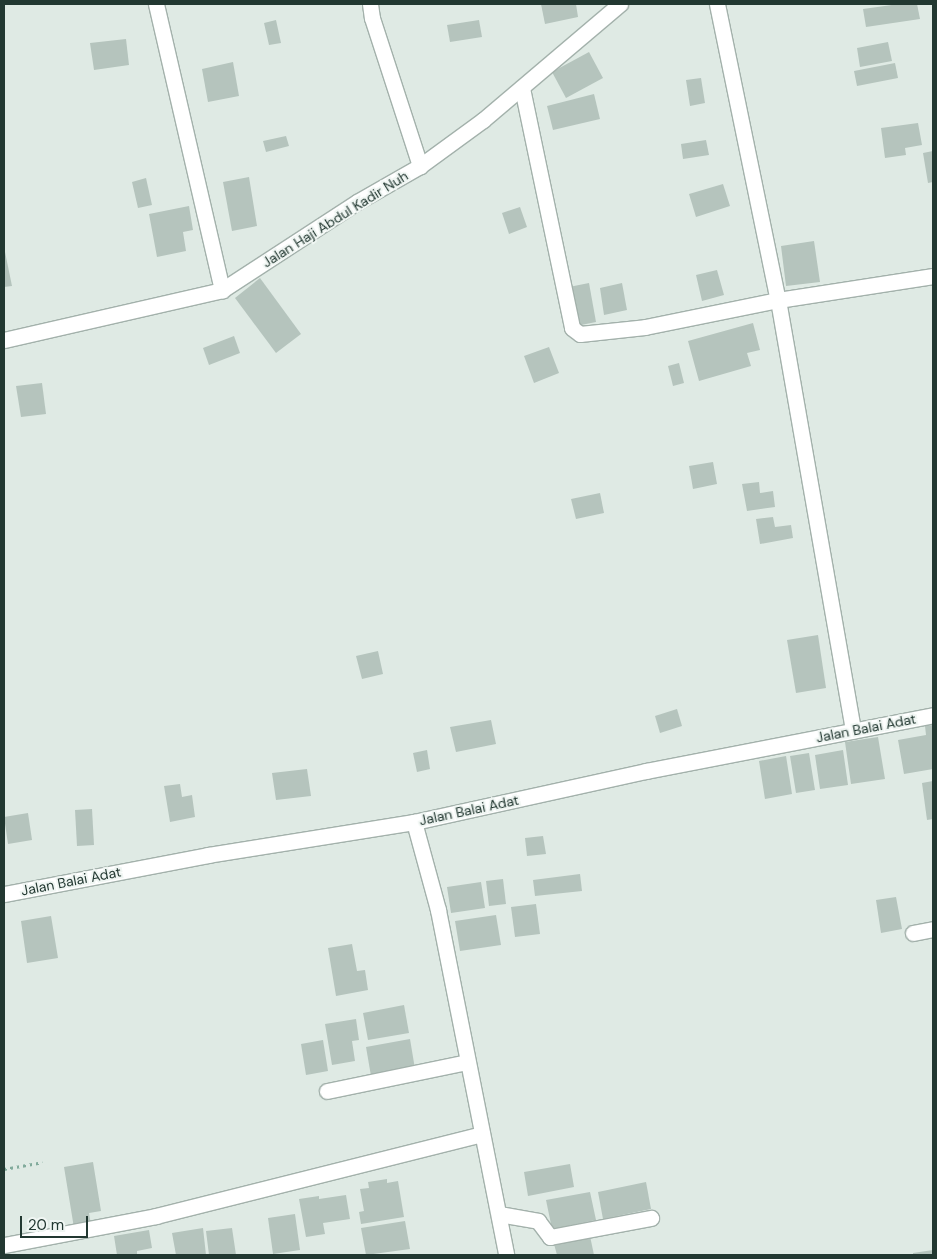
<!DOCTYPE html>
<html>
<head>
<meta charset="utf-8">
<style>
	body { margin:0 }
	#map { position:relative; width:937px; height:1259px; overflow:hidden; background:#dfeae4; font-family:"DM Sans",sans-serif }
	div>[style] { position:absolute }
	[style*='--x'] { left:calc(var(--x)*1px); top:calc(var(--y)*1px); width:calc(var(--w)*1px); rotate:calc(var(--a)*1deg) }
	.building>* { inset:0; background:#b5c4bd }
	.path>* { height:3px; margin-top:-1.5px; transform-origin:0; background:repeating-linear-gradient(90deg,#82ab9c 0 2.5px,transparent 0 6.5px) }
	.roads { filter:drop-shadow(1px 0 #a3b1ab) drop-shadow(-1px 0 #a3b1ab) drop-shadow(0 1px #a3b1ab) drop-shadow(0 -1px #a3b1ab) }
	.minor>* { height:15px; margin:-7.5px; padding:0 7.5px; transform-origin:7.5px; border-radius:7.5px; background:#fff }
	span { translate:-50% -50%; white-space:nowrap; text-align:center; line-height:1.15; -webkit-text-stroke:4px #f0f6f3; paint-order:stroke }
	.street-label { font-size:14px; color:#223831 }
	.frame { position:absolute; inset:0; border:5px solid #223831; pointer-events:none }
	.scale { position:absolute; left:20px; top:1216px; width:68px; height:22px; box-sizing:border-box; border:2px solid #223831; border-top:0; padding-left:6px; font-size:15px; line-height:18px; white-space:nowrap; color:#223831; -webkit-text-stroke:4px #f0f6f3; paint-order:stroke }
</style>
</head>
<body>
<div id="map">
	<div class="building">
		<i style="clip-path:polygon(541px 4px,576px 4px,578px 17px,545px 24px)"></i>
		<i style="clip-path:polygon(899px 4px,917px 4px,920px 19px,866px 27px,863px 9px)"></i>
		<i style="clip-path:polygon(276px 20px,281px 43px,269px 45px,264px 23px)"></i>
		<i style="clip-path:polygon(479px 20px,482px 37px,450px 42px,447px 25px)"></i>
		<i style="clip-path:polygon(126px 39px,129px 65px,94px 70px,90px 43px)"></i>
		<i style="clip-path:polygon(888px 42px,892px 61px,860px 67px,857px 48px)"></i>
		<i style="clip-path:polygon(589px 52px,603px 78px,566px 98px,552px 72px)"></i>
		<i style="clip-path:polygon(233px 62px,239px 96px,208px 102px,202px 69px)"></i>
		<i style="clip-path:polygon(895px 63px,898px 78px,857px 86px,854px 71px)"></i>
		<i style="clip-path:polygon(701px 78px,705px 103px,690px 106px,686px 80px)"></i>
		<i style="clip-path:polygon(594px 94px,600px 119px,553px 130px,547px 106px)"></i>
		<i style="clip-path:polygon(918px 123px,922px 145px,905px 148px,906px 155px,885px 158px,881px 128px)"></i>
		<i style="clip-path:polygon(286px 136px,289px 146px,266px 152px,263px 141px)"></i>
		<i style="clip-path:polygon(706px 140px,709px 155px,683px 159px,681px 144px)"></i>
		<i style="clip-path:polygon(933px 151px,933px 182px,928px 183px,923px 153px)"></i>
		<i style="clip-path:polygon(249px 177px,257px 226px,232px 231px,223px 182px)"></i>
		<i style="clip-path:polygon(146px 178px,152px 205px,138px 208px,132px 182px)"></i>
		<i style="clip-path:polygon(723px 184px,730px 206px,696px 217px,689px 194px)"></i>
		<i style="clip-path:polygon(189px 206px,193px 230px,183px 232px,186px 251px,157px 257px,149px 214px)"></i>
		<i style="clip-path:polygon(520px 207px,527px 227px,509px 234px,502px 213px)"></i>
		<i style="clip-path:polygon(814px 241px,820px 282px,786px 286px,781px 246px)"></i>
		<i style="clip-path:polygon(4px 247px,12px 286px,4px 287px)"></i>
		<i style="clip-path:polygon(717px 270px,724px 295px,702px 301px,696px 275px)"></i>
		<i style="clip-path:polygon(260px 278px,301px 334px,276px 353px,235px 298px)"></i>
		<i style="clip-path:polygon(589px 283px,596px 322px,576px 326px,569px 287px)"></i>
		<i style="clip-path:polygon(622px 283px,627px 310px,604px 315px,600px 288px)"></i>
		<i style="clip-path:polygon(753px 323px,760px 350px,747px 353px,751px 366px,699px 381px,688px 341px)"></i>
		<i style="clip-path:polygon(234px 336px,240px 353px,209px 365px,203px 348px)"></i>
		<i style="clip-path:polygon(549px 347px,559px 373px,534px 383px,524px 356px)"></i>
		<i style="clip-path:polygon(679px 363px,684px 383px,673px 386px,668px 366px)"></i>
		<i style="clip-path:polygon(42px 383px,46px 414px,21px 417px,16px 386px)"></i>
		<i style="clip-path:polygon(713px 462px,717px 484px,693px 489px,689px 466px)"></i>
		<i style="clip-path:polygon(759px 482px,760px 493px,773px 491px,775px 507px,747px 511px,742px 484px)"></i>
		<i style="clip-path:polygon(600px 493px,604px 513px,576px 519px,571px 499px)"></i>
		<i style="clip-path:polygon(773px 517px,775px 527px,791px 525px,793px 538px,760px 544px,756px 519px)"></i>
		<i style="clip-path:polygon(818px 635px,826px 688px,796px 693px,787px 640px)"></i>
		<i style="clip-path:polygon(378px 651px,383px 674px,362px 679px,356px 656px)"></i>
		<i style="clip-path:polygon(677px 709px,682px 726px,660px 733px,655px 716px)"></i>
		<i style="clip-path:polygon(491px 720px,496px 744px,456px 752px,450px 727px)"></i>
		<i style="clip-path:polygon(933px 725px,933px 769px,904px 774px,898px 740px,926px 735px,925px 726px)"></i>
		<i style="clip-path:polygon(878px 737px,885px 779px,851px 784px,845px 742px)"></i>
		<i style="clip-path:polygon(427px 750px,430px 769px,417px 772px,413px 753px)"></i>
		<i style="clip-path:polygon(843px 750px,848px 785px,820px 789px,815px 755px)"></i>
		<i style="clip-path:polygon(809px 753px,815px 790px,796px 793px,790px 756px)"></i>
		<i style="clip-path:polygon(786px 756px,792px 794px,765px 799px,759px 761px)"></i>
		<i style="clip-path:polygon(307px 769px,311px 796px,276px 800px,272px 773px)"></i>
		<i style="clip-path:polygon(933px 781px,933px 819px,927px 820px,922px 783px)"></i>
		<i style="clip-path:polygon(180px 784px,182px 797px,192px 795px,195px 817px,170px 822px,164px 786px)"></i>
		<i style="clip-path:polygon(92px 809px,94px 845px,77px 846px,75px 810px)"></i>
		<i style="clip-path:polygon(28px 813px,32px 840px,8px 844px,4px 817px)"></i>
		<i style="clip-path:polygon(543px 836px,546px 854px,527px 856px,525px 838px)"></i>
		<i style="clip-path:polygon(580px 874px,582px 891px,535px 896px,533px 880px)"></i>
		<i style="clip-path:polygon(503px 879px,506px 904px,489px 906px,486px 881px)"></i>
		<i style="clip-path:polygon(481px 882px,485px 908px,451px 913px,447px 887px)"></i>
		<i style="clip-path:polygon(896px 897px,902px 929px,881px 933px,876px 900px)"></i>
		<i style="clip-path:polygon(536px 904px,540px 934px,515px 937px,511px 907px)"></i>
		<i style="clip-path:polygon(496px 915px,501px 945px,460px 951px,455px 921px)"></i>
		<i style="clip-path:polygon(51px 916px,58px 958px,27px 963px,21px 921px)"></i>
		<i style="clip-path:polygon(352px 944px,357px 971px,365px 970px,368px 990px,336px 996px,328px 948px)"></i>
		<i style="clip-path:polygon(404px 1005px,409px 1033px,368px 1040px,363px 1013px)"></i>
		<i style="clip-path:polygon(356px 1019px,359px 1040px,352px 1041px,355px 1061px,332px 1065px,325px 1024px)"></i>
		<i style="clip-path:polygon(410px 1039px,415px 1069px,371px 1076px,366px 1047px)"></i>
		<i style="clip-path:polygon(323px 1040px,328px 1071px,306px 1075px,301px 1044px)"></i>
		<i style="clip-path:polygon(93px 1162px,101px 1211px,89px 1213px,91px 1225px,74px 1228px,64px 1167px)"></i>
		<i style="clip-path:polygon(570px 1164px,574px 1187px,528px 1196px,524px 1172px)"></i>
		<i style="clip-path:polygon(387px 1179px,387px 1183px,398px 1181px,404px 1217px,361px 1224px,359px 1212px,364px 1211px,360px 1189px,369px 1188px,368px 1182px)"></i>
		<i style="clip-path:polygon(646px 1182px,651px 1209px,603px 1219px,598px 1192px)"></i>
		<i style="clip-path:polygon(590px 1192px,596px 1220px,552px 1229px,546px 1200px)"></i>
		<i style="clip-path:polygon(346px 1195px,350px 1219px,323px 1223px,325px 1234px,306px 1237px,299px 1199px,319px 1196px,319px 1199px)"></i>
		<i style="clip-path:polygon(295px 1214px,300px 1250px,273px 1254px,268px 1218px)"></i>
		<i style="clip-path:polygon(405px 1221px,410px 1249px,366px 1255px,361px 1228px)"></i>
		<i style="clip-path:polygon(203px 1228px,206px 1255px,176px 1255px,172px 1233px)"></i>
		<i style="clip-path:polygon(232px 1228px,236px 1255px,209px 1255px,206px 1231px)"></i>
		<i style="clip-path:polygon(149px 1230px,152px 1248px,137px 1251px,137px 1255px,117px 1255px,114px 1236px)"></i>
		<i style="clip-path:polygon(590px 1236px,594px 1255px,557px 1255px,554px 1244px)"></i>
		<i style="clip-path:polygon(933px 1250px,933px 1255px,913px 1255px,913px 1253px)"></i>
	</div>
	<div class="path">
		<i style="--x:4;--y:1169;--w:39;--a:-10"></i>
	</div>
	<div class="roads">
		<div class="minor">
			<i style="--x:156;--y:4;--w:294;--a:77"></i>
			<i style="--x:370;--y:4;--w:14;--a:82"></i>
			<i style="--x:372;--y:18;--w:156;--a:72"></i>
			<i style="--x:717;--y:4;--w:302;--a:78.4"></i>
			<i style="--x:778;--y:300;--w:437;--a:80.1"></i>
			<i style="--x:522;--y:88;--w:245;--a:78.2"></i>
			<i style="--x:572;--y:328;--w:10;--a:37"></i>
			<i style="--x:580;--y:334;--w:65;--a:-6.1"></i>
			<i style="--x:645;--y:327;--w:136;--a:-11.5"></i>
			<i style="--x:778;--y:300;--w:157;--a:-8.8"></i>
			<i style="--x:4;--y:340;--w:224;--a:-12.9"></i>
			<i style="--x:222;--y:290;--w:161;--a:-33.1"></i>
			<i style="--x:357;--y:202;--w:73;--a:-29.7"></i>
			<i style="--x:420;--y:166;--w:78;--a:-36.1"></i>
			<i style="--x:483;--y:120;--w:180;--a:-40.3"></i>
			<i style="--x:414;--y:822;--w:91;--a:74.7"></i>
			<i style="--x:438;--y:910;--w:352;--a:78.8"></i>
			<i style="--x:4;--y:894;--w:208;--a:-10.8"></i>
			<i style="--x:208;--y:855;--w:209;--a:-9.1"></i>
			<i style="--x:414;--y:822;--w:238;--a:-12.4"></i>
			<i style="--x:646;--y:771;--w:292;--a:-11"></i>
			<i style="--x:913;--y:933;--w:20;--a:-11"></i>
			<i style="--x:327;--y:1091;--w:143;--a:-11.7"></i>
			<i style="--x:499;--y:1214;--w:40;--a:10"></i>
			<i style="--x:538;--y:1221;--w:20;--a:53"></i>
			<i style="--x:550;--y:1237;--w:103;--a:-10.7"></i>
			<i style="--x:4;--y:1245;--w:155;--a:-10.8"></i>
			<i style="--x:156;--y:1216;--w:336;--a:-14.1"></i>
		</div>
	</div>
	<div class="street-label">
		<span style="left:335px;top:219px;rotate:-32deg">Jalan Haji Abdul Kadir Nuh</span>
		<span style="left:866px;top:728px;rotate:-11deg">Jalan Balai Adat</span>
		<span style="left:469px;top:810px;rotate:-12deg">Jalan Balai Adat</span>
		<span style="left:71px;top:881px;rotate:-11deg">Jalan Balai Adat</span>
	</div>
	<div class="frame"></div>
	<div class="scale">20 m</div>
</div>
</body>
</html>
